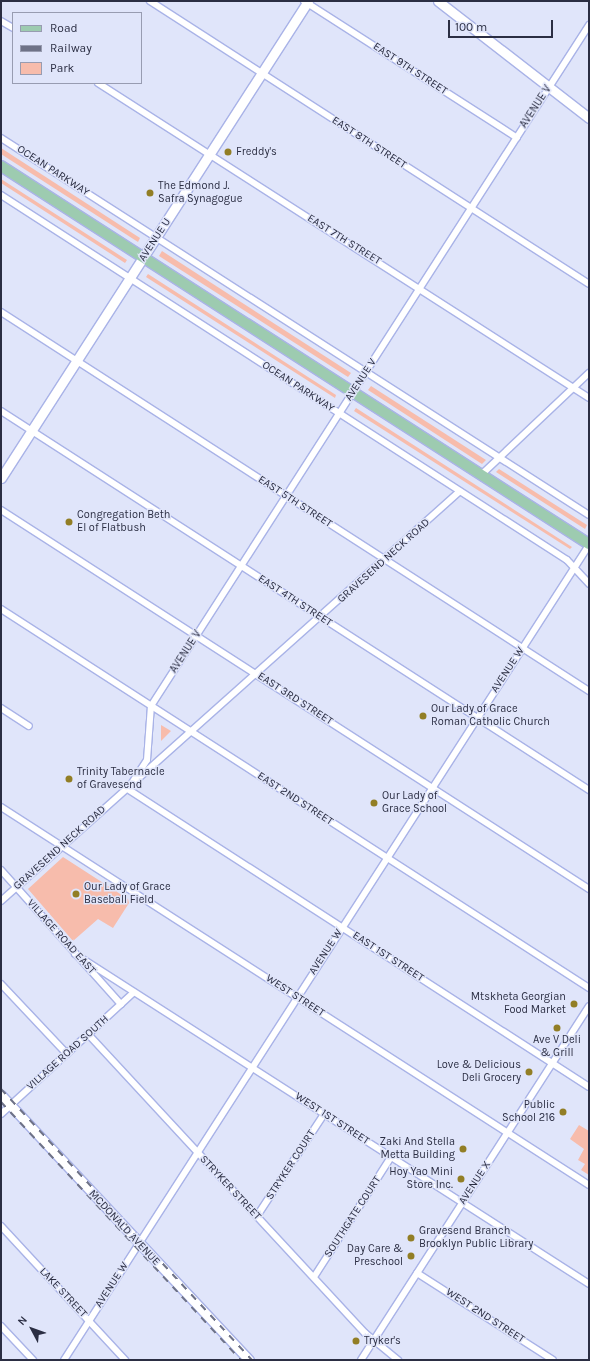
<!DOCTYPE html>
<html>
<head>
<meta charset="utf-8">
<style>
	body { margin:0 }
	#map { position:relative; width:590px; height:1361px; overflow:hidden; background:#e0e5fa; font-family:Karla,sans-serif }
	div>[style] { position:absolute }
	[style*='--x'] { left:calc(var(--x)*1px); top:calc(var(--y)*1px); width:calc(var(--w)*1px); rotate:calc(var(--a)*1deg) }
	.green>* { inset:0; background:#f7bcac }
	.roads { filter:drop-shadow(1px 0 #a9b3e7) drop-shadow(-1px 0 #a9b3e7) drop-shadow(0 1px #a9b3e7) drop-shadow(0 -1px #a9b3e7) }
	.minor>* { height:6px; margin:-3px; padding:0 3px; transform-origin:3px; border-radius:3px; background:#fff }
	.secondary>* { height:9px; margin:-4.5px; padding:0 4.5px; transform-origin:4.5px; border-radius:4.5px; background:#fff }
	.primary>* { height:10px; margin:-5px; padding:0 5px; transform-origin:5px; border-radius:5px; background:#9dcbb0 }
	.rail>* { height:2px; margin-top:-1px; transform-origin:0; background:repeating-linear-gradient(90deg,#6e7287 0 7px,transparent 0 14px) }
	.dots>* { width:11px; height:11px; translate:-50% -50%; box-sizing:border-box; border:2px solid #e0e5fa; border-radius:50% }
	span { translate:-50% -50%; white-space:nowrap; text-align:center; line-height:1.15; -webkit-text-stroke:3px #e0e5fa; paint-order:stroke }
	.street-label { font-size:11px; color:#2b2e43 }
	.poi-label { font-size:11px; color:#2b2e43 }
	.left { translate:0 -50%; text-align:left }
	.right { translate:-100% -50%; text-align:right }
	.frame { position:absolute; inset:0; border:2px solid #2b2e43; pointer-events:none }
	.legend { position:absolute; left:12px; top:12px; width:130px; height:72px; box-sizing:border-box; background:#e0e5fa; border:1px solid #989cb1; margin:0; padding:5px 7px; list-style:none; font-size:12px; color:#2b2e43 }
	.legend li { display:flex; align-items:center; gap:8px; height:20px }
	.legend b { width:20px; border:1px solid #989cb1 }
	.north { position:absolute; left:12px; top:1309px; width:40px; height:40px; -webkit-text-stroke:3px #e0e5fa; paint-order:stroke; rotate:311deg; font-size:11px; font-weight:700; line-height:16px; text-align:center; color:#2b2e43 }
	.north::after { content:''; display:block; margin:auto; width:14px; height:18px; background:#2b2e43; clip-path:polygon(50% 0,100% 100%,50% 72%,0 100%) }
	.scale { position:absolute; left:448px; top:20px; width:105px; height:18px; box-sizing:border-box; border:2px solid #2b2e43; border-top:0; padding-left:5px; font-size:12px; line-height:14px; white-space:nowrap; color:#2b2e43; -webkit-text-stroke:3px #e0e5fa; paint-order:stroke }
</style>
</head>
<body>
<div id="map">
	<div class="green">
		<i style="clip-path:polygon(1px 148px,140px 238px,138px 242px,1px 154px)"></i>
		<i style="clip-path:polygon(1px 179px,127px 260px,125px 263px,1px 183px)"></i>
		<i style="clip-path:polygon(162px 251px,351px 373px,348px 377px,159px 256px)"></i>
		<i style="clip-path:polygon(148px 274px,336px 395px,335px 398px,146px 277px)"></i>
		<i style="clip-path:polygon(371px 386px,486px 460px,482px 464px,368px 390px)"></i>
		<i style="clip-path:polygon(356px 408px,572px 547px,570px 549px,354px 411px)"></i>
		<i style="clip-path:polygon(499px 469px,587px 525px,585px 529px,496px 472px)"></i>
		<i style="clip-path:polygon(161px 725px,171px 731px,161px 741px)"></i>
		<i style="clip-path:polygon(63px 857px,128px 899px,129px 903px,113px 928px,98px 919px,73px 941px,28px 889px)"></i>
		<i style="clip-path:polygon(579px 1125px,589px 1131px,589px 1175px,581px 1170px,585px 1164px,578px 1160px,584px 1149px,570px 1139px)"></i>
	</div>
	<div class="roads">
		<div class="minor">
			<i style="--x:150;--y:1;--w:522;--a:32.81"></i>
			<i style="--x:304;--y:1;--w:253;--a:32.7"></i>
			<i style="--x:1;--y:21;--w:14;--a:30"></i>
			<i style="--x:98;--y:83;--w:583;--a:32.68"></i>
			<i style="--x:1;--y:138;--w:698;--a:32.67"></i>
			<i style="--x:1;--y:195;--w:673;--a:32.82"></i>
			<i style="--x:567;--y:560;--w:33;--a:47"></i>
			<i style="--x:1;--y:312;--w:700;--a:32.8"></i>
			<i style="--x:1;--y:411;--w:700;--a:32.8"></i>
			<i style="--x:481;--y:475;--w:149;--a:-43.4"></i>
			<i style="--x:1;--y:510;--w:700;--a:32.8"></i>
			<i style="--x:1;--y:609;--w:700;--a:32.8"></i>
			<i style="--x:1;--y:708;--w:33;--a:33"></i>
			<i style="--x:132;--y:783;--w:27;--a:-57"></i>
			<i style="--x:147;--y:760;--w:54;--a:-85.8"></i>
			<i style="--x:151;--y:706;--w:810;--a:-57.25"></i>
			<i style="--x:126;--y:788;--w:551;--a:32.85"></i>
			<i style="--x:1;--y:807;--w:699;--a:32.74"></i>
			<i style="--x:1;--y:870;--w:180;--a:48.2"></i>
			<i style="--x:1;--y:901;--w:615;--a:-41.77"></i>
			<i style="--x:75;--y:954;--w:611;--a:32.7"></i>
			<i style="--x:1;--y:984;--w:96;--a:46.7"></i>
			<i style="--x:88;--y:1034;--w:408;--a:47.2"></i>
			<i style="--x:365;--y:1333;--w:43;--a:39.3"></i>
			<i style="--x:1;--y:1114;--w:180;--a:-42.5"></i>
			<i style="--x:257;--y:1216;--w:122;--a:-56.7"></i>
			<i style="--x:1;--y:1226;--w:183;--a:47.2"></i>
			<i style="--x:417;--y:1273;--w:161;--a:32.6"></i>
			<i style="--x:314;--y:1277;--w:143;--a:-57.3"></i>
			<i style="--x:1;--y:1326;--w:47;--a:46.7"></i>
			<i style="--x:64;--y:1360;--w:969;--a:-57.21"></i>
			<i style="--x:361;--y:1360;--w:421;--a:-57.2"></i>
		</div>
		<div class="secondary">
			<i style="--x:438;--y:1;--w:191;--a:37.8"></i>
			<i style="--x:1;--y:478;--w:567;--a:-57.23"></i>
			<i style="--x:1;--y:1095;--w:363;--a:46.9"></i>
		</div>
		<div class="primary">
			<i style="--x:1;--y:166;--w:699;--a:32.74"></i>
		</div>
	</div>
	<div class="rail">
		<i style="--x:1;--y:1089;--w:369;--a:47.2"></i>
		<i style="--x:1;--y:1102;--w:352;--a:47.1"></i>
	</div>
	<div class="dots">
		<i style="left:228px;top:152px;background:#927e25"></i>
		<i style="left:150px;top:193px;background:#927e25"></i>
		<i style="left:69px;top:522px;background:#927e25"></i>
		<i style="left:423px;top:716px;background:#927e25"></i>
		<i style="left:69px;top:779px;background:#927e25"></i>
		<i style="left:374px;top:803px;background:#927e25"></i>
		<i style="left:76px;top:894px;background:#927e25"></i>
		<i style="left:574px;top:1004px;background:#927e25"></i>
		<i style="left:557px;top:1028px;background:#927e25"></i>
		<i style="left:529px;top:1072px;background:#927e25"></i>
		<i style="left:563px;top:1112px;background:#927e25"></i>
		<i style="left:463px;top:1149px;background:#927e25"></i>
		<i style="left:461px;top:1179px;background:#927e25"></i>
		<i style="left:411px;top:1238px;background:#927e25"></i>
		<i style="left:411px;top:1256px;background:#927e25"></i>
		<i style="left:356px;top:1341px;background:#927e25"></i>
	</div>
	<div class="street-label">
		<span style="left:410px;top:69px;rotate:33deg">EAST 9TH STREET</span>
		<span style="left:536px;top:107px;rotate:-57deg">AVENUE V</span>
		<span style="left:369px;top:143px;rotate:33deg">EAST 8TH STREET</span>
		<span style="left:53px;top:171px;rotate:33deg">OCEAN PARKWAY</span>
		<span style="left:155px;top:240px;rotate:-57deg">AVENUE U</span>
		<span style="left:344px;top:240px;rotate:32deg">EAST 7TH STREET</span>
		<span style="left:361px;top:380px;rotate:-57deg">AVENUE V</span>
		<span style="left:298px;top:387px;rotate:33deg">OCEAN PARKWAY</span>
		<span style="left:295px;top:502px;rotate:33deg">EAST 5TH STREET</span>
		<span style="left:384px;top:561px;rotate:-42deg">GRAVESEND NECK ROAD</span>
		<span style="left:295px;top:601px;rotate:33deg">EAST 4TH STREET</span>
		<span style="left:186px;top:652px;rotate:-57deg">AVENUE V</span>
		<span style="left:508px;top:670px;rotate:-57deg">AVENUE W</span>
		<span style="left:295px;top:699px;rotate:33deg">EAST 3RD STREET</span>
		<span style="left:295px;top:799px;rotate:33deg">EAST 2ND STREET</span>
		<span style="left:60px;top:848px;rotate:-42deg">GRAVESEND NECK ROAD</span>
		<span style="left:61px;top:937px;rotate:48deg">VILLAGE ROAD EAST</span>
		<span style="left:326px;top:952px;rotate:-57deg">AVENUE W</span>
		<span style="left:388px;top:957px;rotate:33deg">EAST 1ST STREET</span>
		<span style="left:295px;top:996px;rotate:33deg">WEST STREET</span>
		<span style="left:68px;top:1053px;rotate:-42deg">VILLAGE ROAD SOUTH</span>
		<span style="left:332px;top:1119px;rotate:33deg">WEST 1ST STREET</span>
		<span style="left:291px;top:1165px;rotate:-57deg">STRYKER COURT</span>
		<span style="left:475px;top:1183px;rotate:-57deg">AVENUE X</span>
		<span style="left:230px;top:1188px;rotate:47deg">STRYKER STREET</span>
		<span style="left:353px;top:1217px;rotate:-57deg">SOUTHGATE COURT</span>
		<span style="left:124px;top:1228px;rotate:47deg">MCDONALD AVENUE</span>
		<span style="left:112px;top:1285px;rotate:-57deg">AVENUE W</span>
		<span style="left:63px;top:1293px;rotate:47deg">LAKE STREET</span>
		<span style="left:485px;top:1316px;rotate:33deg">WEST 2ND STREET</span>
	</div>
	<div class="poi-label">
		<span class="left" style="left:236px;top:152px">Freddy's</span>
		<span class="left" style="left:158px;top:193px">The Edmond J.<br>Safra Synagogue</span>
		<span class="left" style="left:77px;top:522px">Congregation Beth<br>El of Flatbush</span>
		<span class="left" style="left:431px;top:716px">Our Lady of Grace<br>Roman Catholic Church</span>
		<span class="left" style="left:77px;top:779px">Trinity Tabernacle<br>of Gravesend</span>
		<span class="left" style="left:382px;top:803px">Our Lady of<br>Grace School</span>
		<span class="left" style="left:84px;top:894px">Our Lady of Grace<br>Baseball Field</span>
		<span class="right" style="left:566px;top:1004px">Mtskheta Georgian<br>Food Market</span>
		<span style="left:557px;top:1047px">Ave V Deli<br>&amp; Grill</span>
		<span class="right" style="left:521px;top:1072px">Love &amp; Delicious<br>Deli Grocery</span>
		<span class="right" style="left:555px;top:1112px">Public<br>School 216</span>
		<span class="right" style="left:455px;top:1149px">Zaki And Stella<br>Metta Building</span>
		<span class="right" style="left:453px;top:1179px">Hoy Yao Mini<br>Store Inc.</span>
		<span class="left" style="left:419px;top:1238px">Gravesend Branch<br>Brooklyn Public Library</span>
		<span class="right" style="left:403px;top:1256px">Day Care &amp;<br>Preschool</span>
		<span class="left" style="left:364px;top:1341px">Tryker's</span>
	</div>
	<div class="frame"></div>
	<ul class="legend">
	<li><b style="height:5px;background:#9dcbb0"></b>Road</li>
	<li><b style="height:5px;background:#6e7287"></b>Railway</li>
	<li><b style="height:11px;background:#f7bcac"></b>Park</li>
	</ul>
	<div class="north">N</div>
	<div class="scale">100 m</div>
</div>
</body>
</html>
